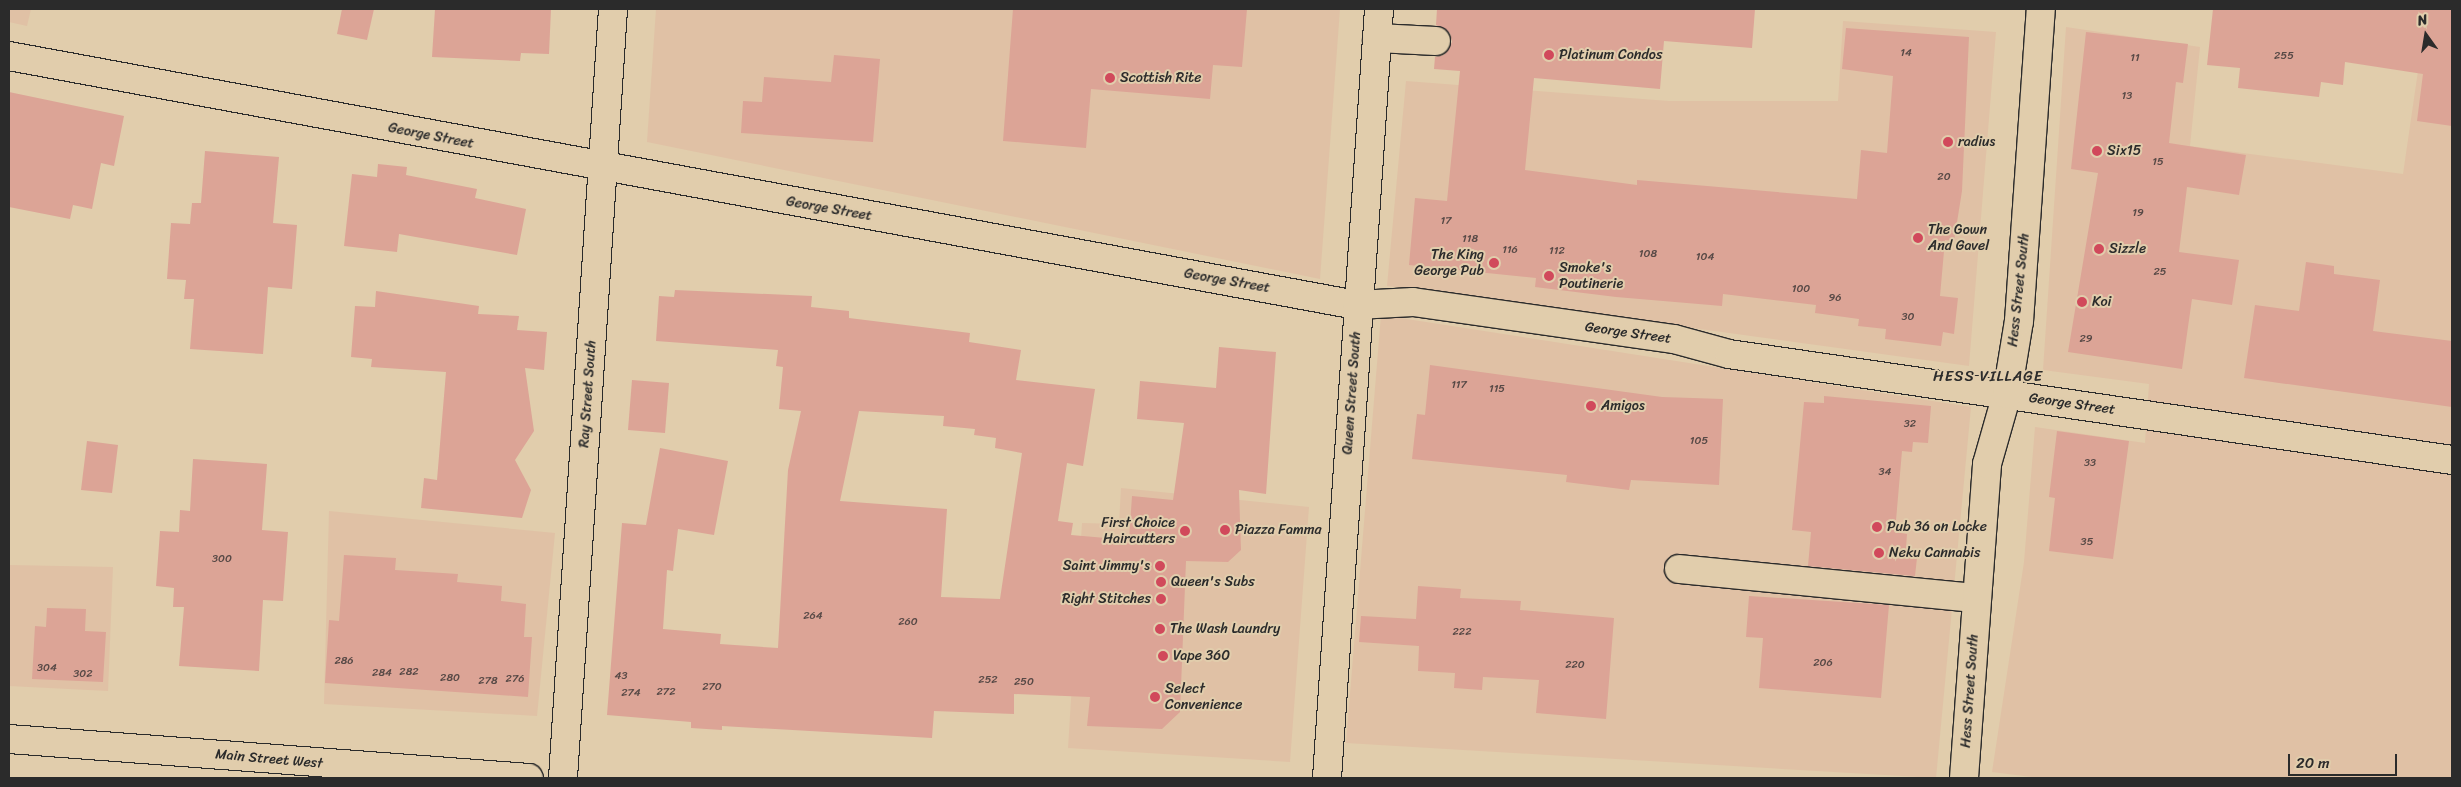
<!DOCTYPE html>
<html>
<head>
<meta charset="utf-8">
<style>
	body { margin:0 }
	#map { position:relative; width:2461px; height:787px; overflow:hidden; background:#e1cdac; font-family:Sriracha,sans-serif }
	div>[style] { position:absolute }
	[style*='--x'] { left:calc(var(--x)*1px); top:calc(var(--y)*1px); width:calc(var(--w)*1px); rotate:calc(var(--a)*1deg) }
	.built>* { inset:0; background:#e0c1a5 }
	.building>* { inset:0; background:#dca496 }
	.roads { filter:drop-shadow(1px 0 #2b2b2b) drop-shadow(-1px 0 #2b2b2b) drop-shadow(0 1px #2b2b2b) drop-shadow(0 -1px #2b2b2b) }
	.minor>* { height:28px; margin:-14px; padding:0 14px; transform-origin:14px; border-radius:14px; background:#e1cdac }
	.major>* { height:28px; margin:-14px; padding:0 14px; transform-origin:14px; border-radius:14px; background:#e1cdac }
	.dots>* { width:14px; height:14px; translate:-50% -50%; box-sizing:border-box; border:2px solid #e1cdac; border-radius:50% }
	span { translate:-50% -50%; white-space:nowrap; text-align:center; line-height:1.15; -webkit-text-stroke:4px #e1cdac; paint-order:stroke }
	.number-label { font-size:11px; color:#574946 }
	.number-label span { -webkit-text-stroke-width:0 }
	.poi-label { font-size:14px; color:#2b2b2b }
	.left { translate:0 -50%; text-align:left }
	.right { translate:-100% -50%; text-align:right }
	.street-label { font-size:14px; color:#2b2b2b }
	.neighbourhood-label { font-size:15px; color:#2b2b2b; letter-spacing:1px }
	.frame { position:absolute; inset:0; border:10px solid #2b2b2b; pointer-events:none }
	.north { position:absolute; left:2401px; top:10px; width:50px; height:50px; -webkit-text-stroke:4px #e1cdac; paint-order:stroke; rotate:347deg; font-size:14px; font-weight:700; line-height:20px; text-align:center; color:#2b2b2b }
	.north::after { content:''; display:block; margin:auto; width:18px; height:22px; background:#2b2b2b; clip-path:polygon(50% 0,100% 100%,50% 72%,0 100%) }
	.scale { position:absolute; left:2288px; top:754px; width:109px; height:22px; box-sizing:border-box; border:2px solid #2b2b2b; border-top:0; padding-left:6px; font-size:15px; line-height:18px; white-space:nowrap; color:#2b2b2b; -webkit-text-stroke:4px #e1cdac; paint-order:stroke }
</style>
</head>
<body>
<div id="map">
	<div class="built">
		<i style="clip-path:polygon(9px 9px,31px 9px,27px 26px,9px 22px)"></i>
		<i style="clip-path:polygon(656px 9px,1340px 9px,1320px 279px,647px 142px)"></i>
		<i style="clip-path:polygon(2427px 9px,2452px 9px,2452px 778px,2039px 778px,1992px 772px,2024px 562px,2035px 427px,2145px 443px,2149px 384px,2043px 370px,2066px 27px,2200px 47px,2190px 146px,2403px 174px)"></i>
		<i style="clip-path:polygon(1843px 21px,1996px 32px,1969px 366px,1387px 286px,1406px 81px,1669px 101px,1838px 101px)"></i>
		<i style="clip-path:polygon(1381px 315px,1971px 407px,1936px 778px,1346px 743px)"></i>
		<i style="clip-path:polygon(1121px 488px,1309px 507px,1290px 762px,1068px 748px,1082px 523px,1119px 524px)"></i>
		<i style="clip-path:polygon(329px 511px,555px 533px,537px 716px,324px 704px)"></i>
		<i style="clip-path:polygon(9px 565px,113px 567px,108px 691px,9px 686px)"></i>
	</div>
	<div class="building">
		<i style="clip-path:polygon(342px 9px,374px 9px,367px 40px,337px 34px)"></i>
		<i style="clip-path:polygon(435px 9px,551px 9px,549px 54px,521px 53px,520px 61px,432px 57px)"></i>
		<i style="clip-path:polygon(1013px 9px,1247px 9px,1242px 67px,1213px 65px,1210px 99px,1091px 89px,1086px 148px,1003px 141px)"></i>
		<i style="clip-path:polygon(1437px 9px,1755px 9px,1752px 48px,1664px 41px,1660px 89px,1534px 78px,1525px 170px,1637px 185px,1637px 180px,1857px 199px,1861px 150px,1887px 153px,1893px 76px,1842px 69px,1846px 28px,1969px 37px,1962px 191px,1954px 241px,1945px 240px,1940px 296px,1958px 298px,1954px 334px,1943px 332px,1941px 346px,1885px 339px,1886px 329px,1858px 326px,1859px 319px,1815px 313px,1816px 305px,1723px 294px,1722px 306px,1616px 297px,1535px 287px,1536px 278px,1409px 265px,1415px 198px,1447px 201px,1460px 71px,1434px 69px,1435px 57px,1444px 55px,1452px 42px,1450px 33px,1436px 25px)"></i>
		<i style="clip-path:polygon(2213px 9px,2452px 9px,2452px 126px,2417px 121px,2423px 74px,2345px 62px,2343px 85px,2321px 82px,2319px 97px,2238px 88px,2240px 68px,2207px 65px)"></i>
		<i style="clip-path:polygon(2086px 32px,2188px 44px,2183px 83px,2176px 82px,2169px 143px,2246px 155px,2239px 195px,2187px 187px,2179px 252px,2239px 260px,2232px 305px,2192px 299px,2182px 369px,2068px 352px,2098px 173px,2071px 169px)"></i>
		<i style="clip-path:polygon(834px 55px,880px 59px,873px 142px,741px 133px,743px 101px,762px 102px,764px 77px,831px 82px)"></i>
		<i style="clip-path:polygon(9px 92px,124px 116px,114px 166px,101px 163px,92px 209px,73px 205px,70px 219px,9px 207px)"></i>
		<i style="clip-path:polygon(205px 151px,279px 157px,273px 223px,297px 225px,292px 289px,268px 287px,263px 354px,190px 349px,194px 299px,184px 299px,186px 280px,167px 279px,171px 223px,190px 224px,192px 203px,201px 203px)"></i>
		<i style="clip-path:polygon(378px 164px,407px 167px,406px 175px,477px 189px,475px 198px,526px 209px,517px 255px,399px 234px,397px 252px,344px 246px,352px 174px,377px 177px)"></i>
		<i style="clip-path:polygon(2306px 262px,2334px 266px,2334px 274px,2380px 280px,2373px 331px,2452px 341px,2452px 407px,2244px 378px,2255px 305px,2299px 311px)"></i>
		<i style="clip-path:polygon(evenodd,675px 290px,812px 296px,811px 307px,849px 311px,849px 318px,970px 333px,969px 342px,1021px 350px,1016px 380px,1095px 389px,1083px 466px,1067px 463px,1058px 521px,1073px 523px,1071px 535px,1129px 540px,1132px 496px,1173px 500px,1184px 423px,1137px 419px,1140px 381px,1216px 388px,1219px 347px,1276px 352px,1266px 494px,1239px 490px,1241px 550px,1228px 562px,1186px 561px,1180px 712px,1162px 729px,1087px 726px,1090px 697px,1014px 694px,1014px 714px,934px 711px,932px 738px,722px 726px,722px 730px,691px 728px,691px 722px,607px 715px,622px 523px,646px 525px,660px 448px,728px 461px,714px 535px,678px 529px,673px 571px,667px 570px,663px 629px,721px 634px,720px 644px,778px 648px,788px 470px,801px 411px,779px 409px,783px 367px,776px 366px,778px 350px,656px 341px,659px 296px,674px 297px,675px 290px,859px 411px,944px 416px,943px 426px,975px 429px,974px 435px,996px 438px,995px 448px,1022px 453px,1000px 599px,941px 597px,947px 509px,840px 501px,859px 411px)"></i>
		<i style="clip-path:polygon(376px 291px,479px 306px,478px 314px,519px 316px,517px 330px,547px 332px,544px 370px,525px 368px,534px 431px,515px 460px,531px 490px,522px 518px,421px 508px,424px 478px,437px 480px,446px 372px,371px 367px,372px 359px,351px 357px,355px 306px,375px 307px)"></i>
		<i style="clip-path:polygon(1430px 365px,1662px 397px,1723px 399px,1719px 485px,1631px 480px,1629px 490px,1566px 482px,1567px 475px,1412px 459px,1417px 414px,1425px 415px)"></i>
		<i style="clip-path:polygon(632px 380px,669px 383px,665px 433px,628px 430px)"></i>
		<i style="clip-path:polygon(1824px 396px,1931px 406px,1928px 443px,1913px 442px,1912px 452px,1902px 451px,1895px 532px,1907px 534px,1906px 548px,1918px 549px,1915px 576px,1808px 566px,1811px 532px,1792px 530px,1804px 402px,1824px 403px)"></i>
		<i style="clip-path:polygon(2057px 431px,2129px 441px,2113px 559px,2049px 551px,2055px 498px,2049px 497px)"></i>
		<i style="clip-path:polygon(87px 441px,118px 445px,112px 493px,81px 490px)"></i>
		<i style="clip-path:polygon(193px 459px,267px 464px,262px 530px,288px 532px,283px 601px,263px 600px,259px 671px,179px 666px,184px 607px,173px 607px,174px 588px,156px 586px,160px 531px,179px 532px,180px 510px,190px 511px)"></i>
		<i style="clip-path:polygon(344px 555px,396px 558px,395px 570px,458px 574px,457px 582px,502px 586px,501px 601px,526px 604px,524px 637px,532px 637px,528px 697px,325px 683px,329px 620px,339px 621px)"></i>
		<i style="clip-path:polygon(1418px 586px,1461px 589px,1460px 598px,1521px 601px,1520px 610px,1614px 618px,1606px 719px,1536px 713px,1539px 680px,1483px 677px,1482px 690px,1454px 688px,1455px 673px,1418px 671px,1419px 646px,1359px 642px,1361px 616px,1416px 619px)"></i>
		<i style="clip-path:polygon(1749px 596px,1889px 605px,1881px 698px,1759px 688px,1763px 638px,1746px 637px)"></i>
		<i style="clip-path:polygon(47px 608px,86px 609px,85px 631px,106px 632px,103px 682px,32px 679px,35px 626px,46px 627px)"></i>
	</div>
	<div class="roads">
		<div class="minor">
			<i style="--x:1377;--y:38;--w:59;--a:2.9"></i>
			<i style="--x:9;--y:56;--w:1371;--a:10.47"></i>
			<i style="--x:1357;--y:305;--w:56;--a:-3.1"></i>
			<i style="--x:1413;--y:302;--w:264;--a:8.1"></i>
			<i style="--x:1674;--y:339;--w:57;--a:15.3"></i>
			<i style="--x:1729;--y:354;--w:731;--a:8.34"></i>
			<i style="--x:1679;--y:569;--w:298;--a:5.6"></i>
			<i style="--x:563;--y:778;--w:771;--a:-86.28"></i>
			<i style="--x:1964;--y:778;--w:315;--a:-85.8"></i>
			<i style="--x:1987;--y:464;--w:73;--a:-74.1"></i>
			<i style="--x:2007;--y:394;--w:74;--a:-80.7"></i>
			<i style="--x:2019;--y:321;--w:313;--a:-86"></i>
		</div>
		<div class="major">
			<i style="--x:9;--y:739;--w:521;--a:4.29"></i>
			<i style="--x:1327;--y:778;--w:771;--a:-86.13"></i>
		</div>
	</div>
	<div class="dots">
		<i style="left:1549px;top:55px;background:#d1495b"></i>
		<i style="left:1110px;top:78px;background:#d1495b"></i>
		<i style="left:1948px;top:142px;background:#d1495b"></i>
		<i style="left:2097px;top:151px;background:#d1495b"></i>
		<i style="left:1918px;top:238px;background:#d1495b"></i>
		<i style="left:2099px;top:249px;background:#d1495b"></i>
		<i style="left:1494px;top:263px;background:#d1495b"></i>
		<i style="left:1549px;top:276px;background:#d1495b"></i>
		<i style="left:2082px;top:302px;background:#d1495b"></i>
		<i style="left:1591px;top:406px;background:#d1495b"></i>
		<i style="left:1877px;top:527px;background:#d1495b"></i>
		<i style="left:1225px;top:530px;background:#d1495b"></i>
		<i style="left:1185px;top:531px;background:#d1495b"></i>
		<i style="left:1879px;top:553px;background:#d1495b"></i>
		<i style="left:1160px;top:566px;background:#d1495b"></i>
		<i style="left:1161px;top:582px;background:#d1495b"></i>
		<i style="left:1161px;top:599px;background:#d1495b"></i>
		<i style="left:1160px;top:629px;background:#d1495b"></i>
		<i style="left:1163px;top:656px;background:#d1495b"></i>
		<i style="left:1155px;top:697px;background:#d1495b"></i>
	</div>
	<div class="number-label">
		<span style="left:1906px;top:53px">14</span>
		<span style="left:2284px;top:56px">255</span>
		<span style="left:2135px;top:58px">11</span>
		<span style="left:2127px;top:96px">13</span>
		<span style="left:2158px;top:162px">15</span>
		<span style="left:1944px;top:177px">20</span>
		<span style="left:2138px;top:213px">19</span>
		<span style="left:1446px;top:221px">17</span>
		<span style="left:1470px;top:239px">118</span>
		<span style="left:1510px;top:250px">116</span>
		<span style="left:1557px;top:251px">112</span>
		<span style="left:1648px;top:254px">108</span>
		<span style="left:1705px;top:257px">104</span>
		<span style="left:2160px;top:272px">25</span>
		<span style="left:1801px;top:289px">100</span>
		<span style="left:1835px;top:298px">96</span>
		<span style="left:1908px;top:317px">30</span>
		<span style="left:2086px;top:339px">29</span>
		<span style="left:1459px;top:385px">117</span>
		<span style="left:1497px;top:389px">115</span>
		<span style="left:1910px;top:424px">32</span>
		<span style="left:1699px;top:441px">105</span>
		<span style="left:2090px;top:463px">33</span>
		<span style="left:1885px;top:472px">34</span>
		<span style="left:2087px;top:542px">35</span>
		<span style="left:222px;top:559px">300</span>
		<span style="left:813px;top:616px">264</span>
		<span style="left:908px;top:622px">260</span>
		<span style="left:1462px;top:632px">222</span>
		<span style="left:344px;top:661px">286</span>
		<span style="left:1823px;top:663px">206</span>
		<span style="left:1575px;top:665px">220</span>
		<span style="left:47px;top:668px">304</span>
		<span style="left:409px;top:672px">282</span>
		<span style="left:382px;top:673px">284</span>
		<span style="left:83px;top:674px">302</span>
		<span style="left:621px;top:676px">43</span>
		<span style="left:450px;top:678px">280</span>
		<span style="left:515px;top:679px">276</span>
		<span style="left:988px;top:680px">252</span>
		<span style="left:488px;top:681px">278</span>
		<span style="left:1024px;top:682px">250</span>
		<span style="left:712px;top:687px">270</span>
		<span style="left:666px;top:692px">272</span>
		<span style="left:631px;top:693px">274</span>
	</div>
	<div class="poi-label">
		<span class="left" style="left:1559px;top:55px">Platinum Condos</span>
		<span class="left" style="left:1120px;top:78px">Scottish Rite</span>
		<span class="left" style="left:1958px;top:142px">radius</span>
		<span class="left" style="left:2107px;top:151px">Six15</span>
		<span class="left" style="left:1928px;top:238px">The Gown<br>And Gavel</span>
		<span class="left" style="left:2109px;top:249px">Sizzle</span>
		<span class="right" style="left:1484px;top:263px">The King<br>George Pub</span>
		<span class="left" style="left:1559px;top:276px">Smoke's<br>Poutinerie</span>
		<span class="left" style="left:2092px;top:302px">Koi</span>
		<span class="left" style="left:1601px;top:406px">Amigos</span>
		<span class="right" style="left:1175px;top:531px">First Choice<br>Haircutters</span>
		<span class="left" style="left:1887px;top:527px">Pub 36 on Locke</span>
		<span class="left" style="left:1235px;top:530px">Piazza Famma</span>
		<span class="left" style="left:1889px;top:553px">Neku Cannabis</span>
		<span class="right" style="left:1150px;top:566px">Saint Jimmy's</span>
		<span class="left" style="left:1171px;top:582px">Queen's Subs</span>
		<span class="right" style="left:1151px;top:599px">Right Stitches</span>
		<span class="left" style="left:1170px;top:629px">The Wash Laundry</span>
		<span class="left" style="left:1173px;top:656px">Vape 360</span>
		<span class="left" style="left:1165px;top:697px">Select<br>Convenience</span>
	</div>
	<div class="street-label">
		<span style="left:431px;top:136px;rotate:11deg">George Street</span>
		<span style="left:829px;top:209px;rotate:10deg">George Street</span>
		<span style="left:1227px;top:281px;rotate:10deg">George Street</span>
		<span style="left:2019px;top:290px;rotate:-84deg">Hess Street South</span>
		<span style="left:1628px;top:333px;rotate:8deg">George Street</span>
		<span style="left:1352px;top:393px;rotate:-86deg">Queen Street South</span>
		<span style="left:588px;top:394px;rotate:-86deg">Ray Street South</span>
		<span style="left:2072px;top:404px;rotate:8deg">George Street</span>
		<span style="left:1970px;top:691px;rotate:-86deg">Hess Street South</span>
		<span style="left:269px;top:759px;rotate:5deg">Main Street West</span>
	</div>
	<div class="neighbourhood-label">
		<span style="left:1988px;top:377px">HESS VILLAGE</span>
	</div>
	<div class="frame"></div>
	<div class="north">N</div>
	<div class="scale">20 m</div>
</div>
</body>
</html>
